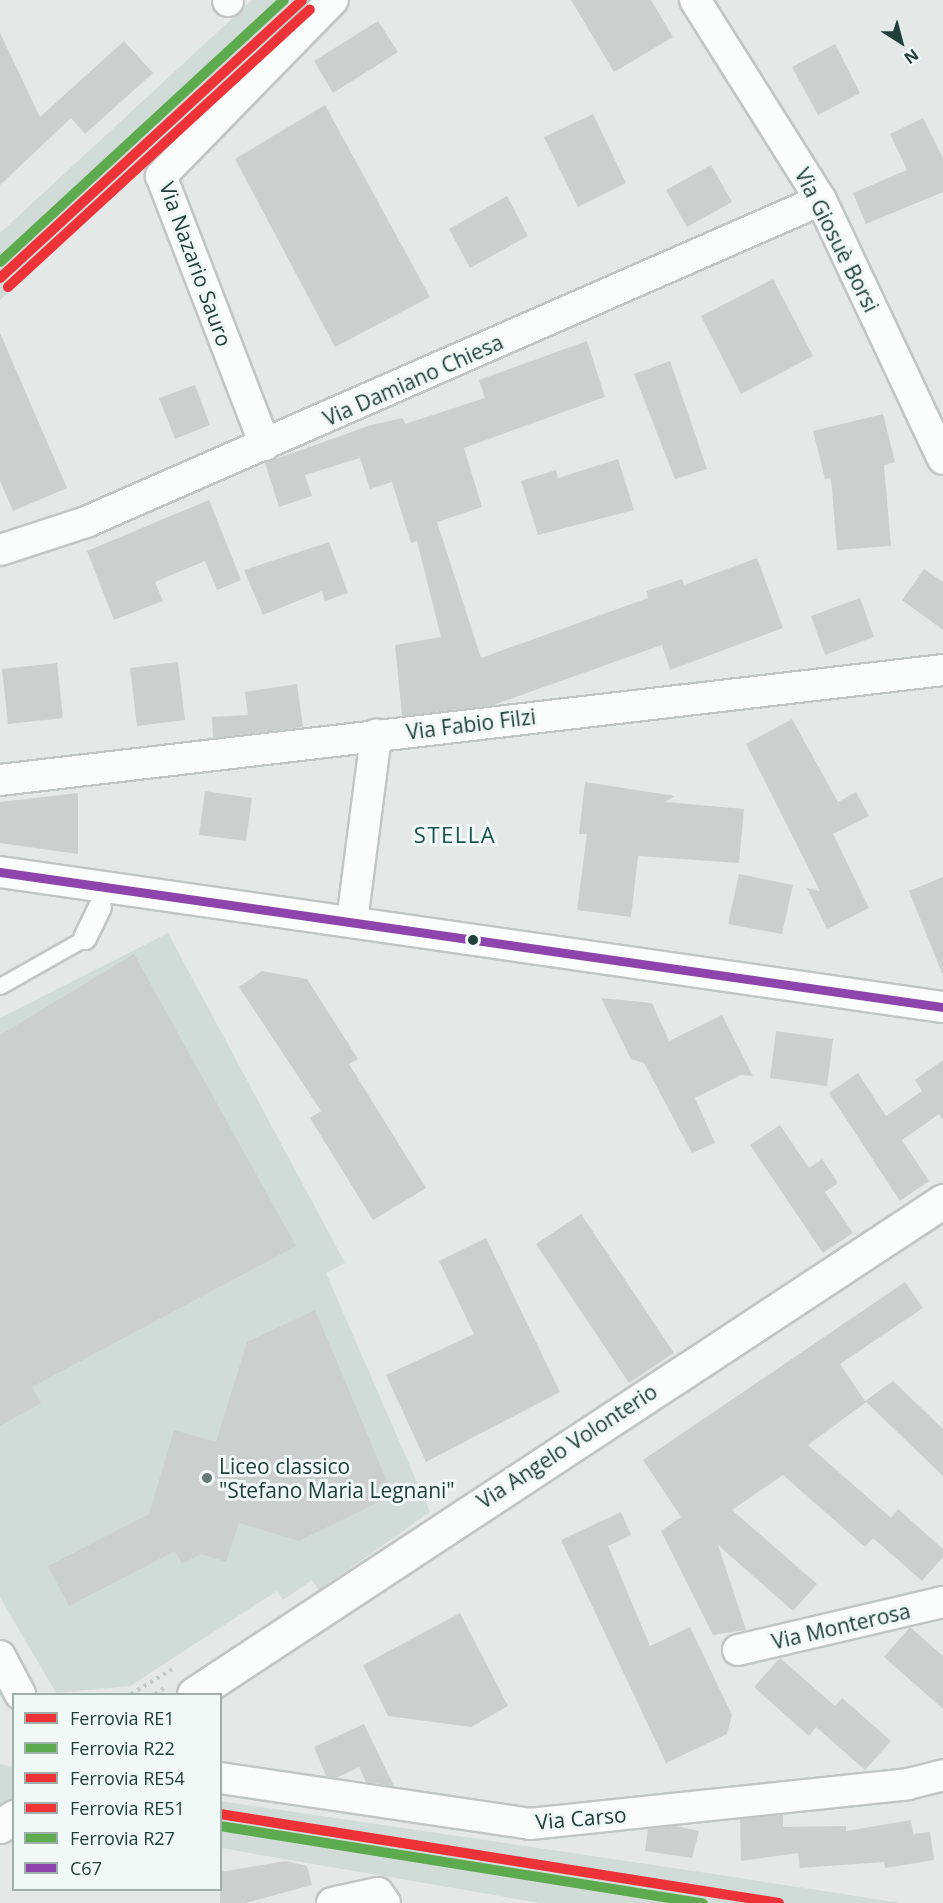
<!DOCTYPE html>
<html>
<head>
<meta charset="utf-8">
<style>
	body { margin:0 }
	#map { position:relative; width:943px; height:1903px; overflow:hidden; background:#e4e9e8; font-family:"Open Sans",sans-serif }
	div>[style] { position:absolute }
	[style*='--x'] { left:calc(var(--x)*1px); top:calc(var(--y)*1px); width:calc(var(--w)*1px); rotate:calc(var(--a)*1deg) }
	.built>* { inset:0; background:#d1dbd8 }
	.building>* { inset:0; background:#cbd0cf }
	.path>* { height:4px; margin-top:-2px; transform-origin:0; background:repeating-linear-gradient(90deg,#c0cac8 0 3px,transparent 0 7.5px) }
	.roads { filter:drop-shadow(2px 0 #c1c6c5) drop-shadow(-2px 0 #c1c6c5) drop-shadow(0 2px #c1c6c5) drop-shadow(0 -2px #c1c6c5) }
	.service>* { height:15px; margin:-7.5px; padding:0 7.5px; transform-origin:7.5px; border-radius:7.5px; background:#fbfcfc }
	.pedestrian>* { height:22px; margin:-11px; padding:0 11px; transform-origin:11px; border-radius:11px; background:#fbfcfc }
	.minor>* { height:30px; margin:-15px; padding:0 15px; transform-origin:15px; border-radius:15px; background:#fbfcfc }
	.tertiary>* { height:33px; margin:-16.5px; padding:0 16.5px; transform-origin:16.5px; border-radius:16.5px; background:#fbfcfc }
	.bus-1>* { height:9px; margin:-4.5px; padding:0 4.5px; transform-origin:4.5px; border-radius:4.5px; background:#8e44ad }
	.rail-1>* { height:10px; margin:-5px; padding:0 5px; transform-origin:5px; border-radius:5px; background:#ee3338 }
	.rail-2>* { height:10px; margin:-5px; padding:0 5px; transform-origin:5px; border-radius:5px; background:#5eaa4e }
	.rail-3>* { height:10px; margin:-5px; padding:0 5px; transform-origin:5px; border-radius:5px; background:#ee3338 }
	.rail-4>* { height:10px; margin:-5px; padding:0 5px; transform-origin:5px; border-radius:5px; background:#ee3338 }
	.rail-5>* { height:10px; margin:-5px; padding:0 5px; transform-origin:5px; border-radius:5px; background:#5eaa4e }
	.dots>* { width:16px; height:16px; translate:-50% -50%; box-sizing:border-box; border:3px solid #f1f9f6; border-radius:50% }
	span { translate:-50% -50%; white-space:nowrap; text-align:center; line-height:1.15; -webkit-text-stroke:6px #f1f9f6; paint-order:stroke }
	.street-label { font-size:21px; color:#203e3a }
	.poi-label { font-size:21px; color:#203e3a }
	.left { translate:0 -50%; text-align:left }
	.neighbourhood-label { font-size:22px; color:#1a524b; letter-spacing:1.5px }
	.legend { position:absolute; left:12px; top:1693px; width:210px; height:198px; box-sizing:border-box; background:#f1f9f6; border:2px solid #9daeab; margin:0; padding:8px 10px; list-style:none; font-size:18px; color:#203e3a }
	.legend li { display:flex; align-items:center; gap:12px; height:30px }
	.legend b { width:30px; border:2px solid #9daeab }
	.north { position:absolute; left:871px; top:12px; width:60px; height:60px; -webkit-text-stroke:4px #f1f9f6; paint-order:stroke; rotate:144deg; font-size:16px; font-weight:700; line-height:24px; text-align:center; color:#203e3a }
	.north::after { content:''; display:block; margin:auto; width:21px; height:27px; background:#203e3a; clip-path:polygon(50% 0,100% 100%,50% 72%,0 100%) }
</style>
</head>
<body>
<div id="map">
	<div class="built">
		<i style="clip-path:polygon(252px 0,325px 0,0 300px,0 233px)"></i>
		<i style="clip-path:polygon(168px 933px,345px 1263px,326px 1273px,430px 1512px,319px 1590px,312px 1580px,283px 1600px,277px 1591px,130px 1686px,56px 1693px,0 1597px,0 1018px)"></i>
		<i style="clip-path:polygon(0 1764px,13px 1767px,13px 1813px,0 1811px)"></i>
		<i style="clip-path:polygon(220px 1801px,694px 1871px,901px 1903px,540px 1903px,221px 1848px)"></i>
	</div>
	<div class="building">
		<i style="clip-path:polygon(571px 0,651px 0,673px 37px,614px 72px)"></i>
		<i style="clip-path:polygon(378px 21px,398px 52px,333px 93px,314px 61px)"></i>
		<i style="clip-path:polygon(0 33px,40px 117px,124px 41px,153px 73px,85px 134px,71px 118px,0 185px)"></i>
		<i style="clip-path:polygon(835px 44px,860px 93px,818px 115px,792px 67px)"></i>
		<i style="clip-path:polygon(325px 105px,430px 297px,335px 347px,235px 159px)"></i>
		<i style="clip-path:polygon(593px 114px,626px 183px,578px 207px,544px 137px)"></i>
		<i style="clip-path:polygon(923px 118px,943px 158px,943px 192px,866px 224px,853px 193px,907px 170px,890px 134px)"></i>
		<i style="clip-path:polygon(711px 165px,732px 202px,687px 227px,666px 190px)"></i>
		<i style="clip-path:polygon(507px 196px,528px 236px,470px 268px,449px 229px)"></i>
		<i style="clip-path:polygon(773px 279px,813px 356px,741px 394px,701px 316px)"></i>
		<i style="clip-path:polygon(0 333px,67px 488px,13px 511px,0 481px)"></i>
		<i style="clip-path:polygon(587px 341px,605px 397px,464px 448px,482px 507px,437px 522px,481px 658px,648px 598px,646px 591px,682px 579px,684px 585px,757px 558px,783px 628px,670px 670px,662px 645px,493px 705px,402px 716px,395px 645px,441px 637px,417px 541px,411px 543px,392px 482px,370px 489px,360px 458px,305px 475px,312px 496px,279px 507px,265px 463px,371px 425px,403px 418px,405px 424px,485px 398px,479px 380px)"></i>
		<i style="clip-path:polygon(670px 361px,707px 469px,675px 479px,634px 374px)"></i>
		<i style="clip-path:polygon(195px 385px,210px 425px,175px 439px,159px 398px)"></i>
		<i style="clip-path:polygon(883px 414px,895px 462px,884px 465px,891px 546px,837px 550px,831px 478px,825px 479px,813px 431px)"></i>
		<i style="clip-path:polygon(618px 459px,634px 510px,538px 535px,521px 481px,556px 470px,558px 478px)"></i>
		<i style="clip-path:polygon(209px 500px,241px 580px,217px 590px,205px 561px,155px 582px,163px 601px,114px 620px,87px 551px)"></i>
		<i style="clip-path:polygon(329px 542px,348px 593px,325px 601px,322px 591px,263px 615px,244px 570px)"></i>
		<i style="clip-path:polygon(924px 569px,943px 582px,943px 630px,902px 600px)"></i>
		<i style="clip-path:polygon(860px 598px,874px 637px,825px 655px,811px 616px)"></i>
		<i style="clip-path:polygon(178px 662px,185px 720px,137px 726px,130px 668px)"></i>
		<i style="clip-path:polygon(57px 663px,63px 718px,8px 724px,2px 669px)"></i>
		<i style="clip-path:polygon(297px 684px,303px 727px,213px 738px,212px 717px,248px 715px,245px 692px)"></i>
		<i style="clip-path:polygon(792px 719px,838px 802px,856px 792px,869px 816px,833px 834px,869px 908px,827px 929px,807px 888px,820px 891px,746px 744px)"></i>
		<i style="clip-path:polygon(585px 782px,675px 796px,665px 802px,744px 809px,739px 863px,638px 856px,631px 917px,577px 910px,587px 834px,579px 834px)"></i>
		<i style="clip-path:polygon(205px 791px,252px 798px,246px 841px,199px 835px)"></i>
		<i style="clip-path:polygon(78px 793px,78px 854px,0 843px,0 802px)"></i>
		<i style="clip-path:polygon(739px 874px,793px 885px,782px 934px,728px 924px)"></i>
		<i style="clip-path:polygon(943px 877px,943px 973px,942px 973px,909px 891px)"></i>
		<i style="clip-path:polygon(134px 954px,296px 1246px,32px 1387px,41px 1403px,0 1426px,0 1035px)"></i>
		<i style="clip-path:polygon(262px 971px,307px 979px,358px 1059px,349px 1064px,426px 1188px,373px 1220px,310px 1118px,321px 1111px,239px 987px)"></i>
		<i style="clip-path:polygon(601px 998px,652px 1003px,669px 1041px,722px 1015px,753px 1076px,741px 1075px,695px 1098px,715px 1143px,692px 1153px,644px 1063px,631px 1059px)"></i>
		<i style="clip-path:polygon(776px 1031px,833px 1039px,827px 1086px,770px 1078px)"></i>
		<i style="clip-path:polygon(943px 1060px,943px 1120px,939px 1114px,902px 1140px,929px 1181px,900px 1201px,829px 1093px,858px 1073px,886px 1116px,922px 1091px,915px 1080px)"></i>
		<i style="clip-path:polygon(780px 1125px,809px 1168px,822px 1159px,838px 1183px,825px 1192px,853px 1233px,823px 1253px,750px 1145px)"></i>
		<i style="clip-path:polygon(581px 1214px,674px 1353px,629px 1383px,536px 1244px)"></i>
		<i style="clip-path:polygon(486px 1238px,560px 1392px,426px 1462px,386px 1375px,474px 1334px,439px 1261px)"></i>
		<i style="clip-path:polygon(905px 1282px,923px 1308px,840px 1364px,865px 1401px,893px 1381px,943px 1429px,943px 1476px,866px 1402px,808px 1445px,891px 1518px,898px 1509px,943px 1549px,943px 1557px,922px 1581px,873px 1538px,865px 1547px,783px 1475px,732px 1510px,817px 1584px,793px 1611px,718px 1545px,746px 1630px,713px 1635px,661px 1531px,681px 1517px,643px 1460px)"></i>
		<i style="clip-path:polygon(315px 1310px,393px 1495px,299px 1541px,239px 1523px,226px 1562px,201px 1554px,182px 1564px,175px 1551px,69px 1606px,48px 1566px,149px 1514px,174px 1430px,216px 1442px,247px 1342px)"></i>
		<i style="clip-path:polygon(621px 1512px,631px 1535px,608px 1546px,650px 1646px,690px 1627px,732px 1715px,727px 1734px,666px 1763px,561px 1540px)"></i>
		<i style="clip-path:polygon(460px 1613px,508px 1706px,471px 1727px,388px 1716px,363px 1665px)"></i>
		<i style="clip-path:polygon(910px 1627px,943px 1656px,943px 1709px,884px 1657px)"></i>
		<i style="clip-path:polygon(780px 1658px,835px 1706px,842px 1698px,891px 1741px,865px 1770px,816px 1727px,809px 1736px,754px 1687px)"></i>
		<i style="clip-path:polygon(364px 1724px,394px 1786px,366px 1782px,359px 1767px,336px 1778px,326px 1776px,314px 1747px)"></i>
		<i style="clip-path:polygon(783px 1815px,783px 1827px,846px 1826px,846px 1831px,911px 1820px,913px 1834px,930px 1832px,934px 1860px,885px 1868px,884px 1862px,800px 1868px,798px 1853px,741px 1861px,740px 1819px)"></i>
		<i style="clip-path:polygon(676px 1826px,699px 1831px,692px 1858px,645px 1851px,648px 1829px)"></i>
		<i style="clip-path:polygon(286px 1861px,307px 1866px,312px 1885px,246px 1903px,220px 1903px,220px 1872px)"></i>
	</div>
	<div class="path">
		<i style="--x:131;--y:1694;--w:52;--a:-31"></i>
		<i style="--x:155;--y:1694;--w:13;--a:-32"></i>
	</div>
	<div class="roads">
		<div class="service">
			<i style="--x:0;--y:986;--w:98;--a:-29.5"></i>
		</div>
		<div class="pedestrian">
			<i style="--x:85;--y:938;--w:34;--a:-64"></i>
		</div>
		<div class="minor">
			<i style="--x:228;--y:0;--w:1;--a:90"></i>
			<i style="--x:695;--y:0;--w:236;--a:57.8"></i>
			<i style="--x:821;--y:200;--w:286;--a:64.8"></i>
			<i style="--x:265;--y:445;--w:288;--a:-111.1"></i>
			<i style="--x:161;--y:176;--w:246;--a:-45.7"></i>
			<i style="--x:0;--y:550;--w:90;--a:-18"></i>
			<i style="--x:86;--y:522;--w:802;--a:-23.66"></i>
			<i style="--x:0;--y:780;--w:949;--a:-6.65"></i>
			<i style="--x:0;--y:872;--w:953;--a:8.15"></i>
			<i style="--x:352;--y:921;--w:188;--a:-82.6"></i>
			<i style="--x:738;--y:1650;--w:211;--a:-13.2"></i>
			<i style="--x:0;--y:1656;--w:43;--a:62.2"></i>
			<i style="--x:220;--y:1778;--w:313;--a:8.4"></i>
			<i style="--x:530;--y:1824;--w:380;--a:-6"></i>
			<i style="--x:908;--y:1784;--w:36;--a:-14"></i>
			<i style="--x:332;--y:1903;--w:47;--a:-12.3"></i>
			<i style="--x:378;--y:1893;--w:12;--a:55"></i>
		</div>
		<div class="tertiary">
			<i style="--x:194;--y:1694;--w:897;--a:-33.35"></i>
			<i style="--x:0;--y:1826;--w:17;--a:-33"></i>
		</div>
	</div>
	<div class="bus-1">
		<i style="--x:0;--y:872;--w:953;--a:8.15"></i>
	</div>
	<div class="rail-1">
		<i style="--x:220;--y:1814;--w:566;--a:9.05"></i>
	</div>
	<div class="rail-2">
		<i style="--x:220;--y:1826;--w:489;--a:9.1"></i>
	</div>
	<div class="rail-3">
		<i style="--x:0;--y:278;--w:410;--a:-42.6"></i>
	</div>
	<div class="rail-4">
		<i style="--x:8;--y:287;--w:410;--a:-42.6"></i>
	</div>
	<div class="rail-5">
		<i style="--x:0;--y:262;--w:386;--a:-42.7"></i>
	</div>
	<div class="dots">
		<i style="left:473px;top:940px;background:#203e3a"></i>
		<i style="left:207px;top:1478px;background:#657a77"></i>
	</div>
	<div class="street-label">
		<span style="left:837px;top:240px;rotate:63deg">Via Giosuè Borsi</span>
		<span style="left:196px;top:264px;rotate:70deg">Via Nazario Sauro</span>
		<span style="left:413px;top:380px;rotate:-24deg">Via Damiano Chiesa</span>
		<span style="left:471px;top:724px;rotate:-7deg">Via Fabio Filzi</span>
		<span style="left:567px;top:1446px;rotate:-33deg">Via Angelo Volonterio</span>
		<span style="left:841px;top:1626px;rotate:-13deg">Via Monterosa</span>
		<span style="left:581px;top:1818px;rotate:-5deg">Via Carso</span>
	</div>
	<div class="poi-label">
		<span class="left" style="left:219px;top:1478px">Liceo classico<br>"Stefano Maria Legnani"</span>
	</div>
	<div class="neighbourhood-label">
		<span style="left:455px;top:835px">STELLA</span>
	</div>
	<ul class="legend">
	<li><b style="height:8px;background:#ee3338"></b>Ferrovia RE1</li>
	<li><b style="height:8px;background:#5eaa4e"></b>Ferrovia R22</li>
	<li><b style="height:8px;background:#ee3338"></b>Ferrovia RE54</li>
	<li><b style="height:8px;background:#ee3338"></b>Ferrovia RE51</li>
	<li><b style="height:8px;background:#5eaa4e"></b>Ferrovia R27</li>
	<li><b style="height:8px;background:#8e44ad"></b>C67</li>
	</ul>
	<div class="north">N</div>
</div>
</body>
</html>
